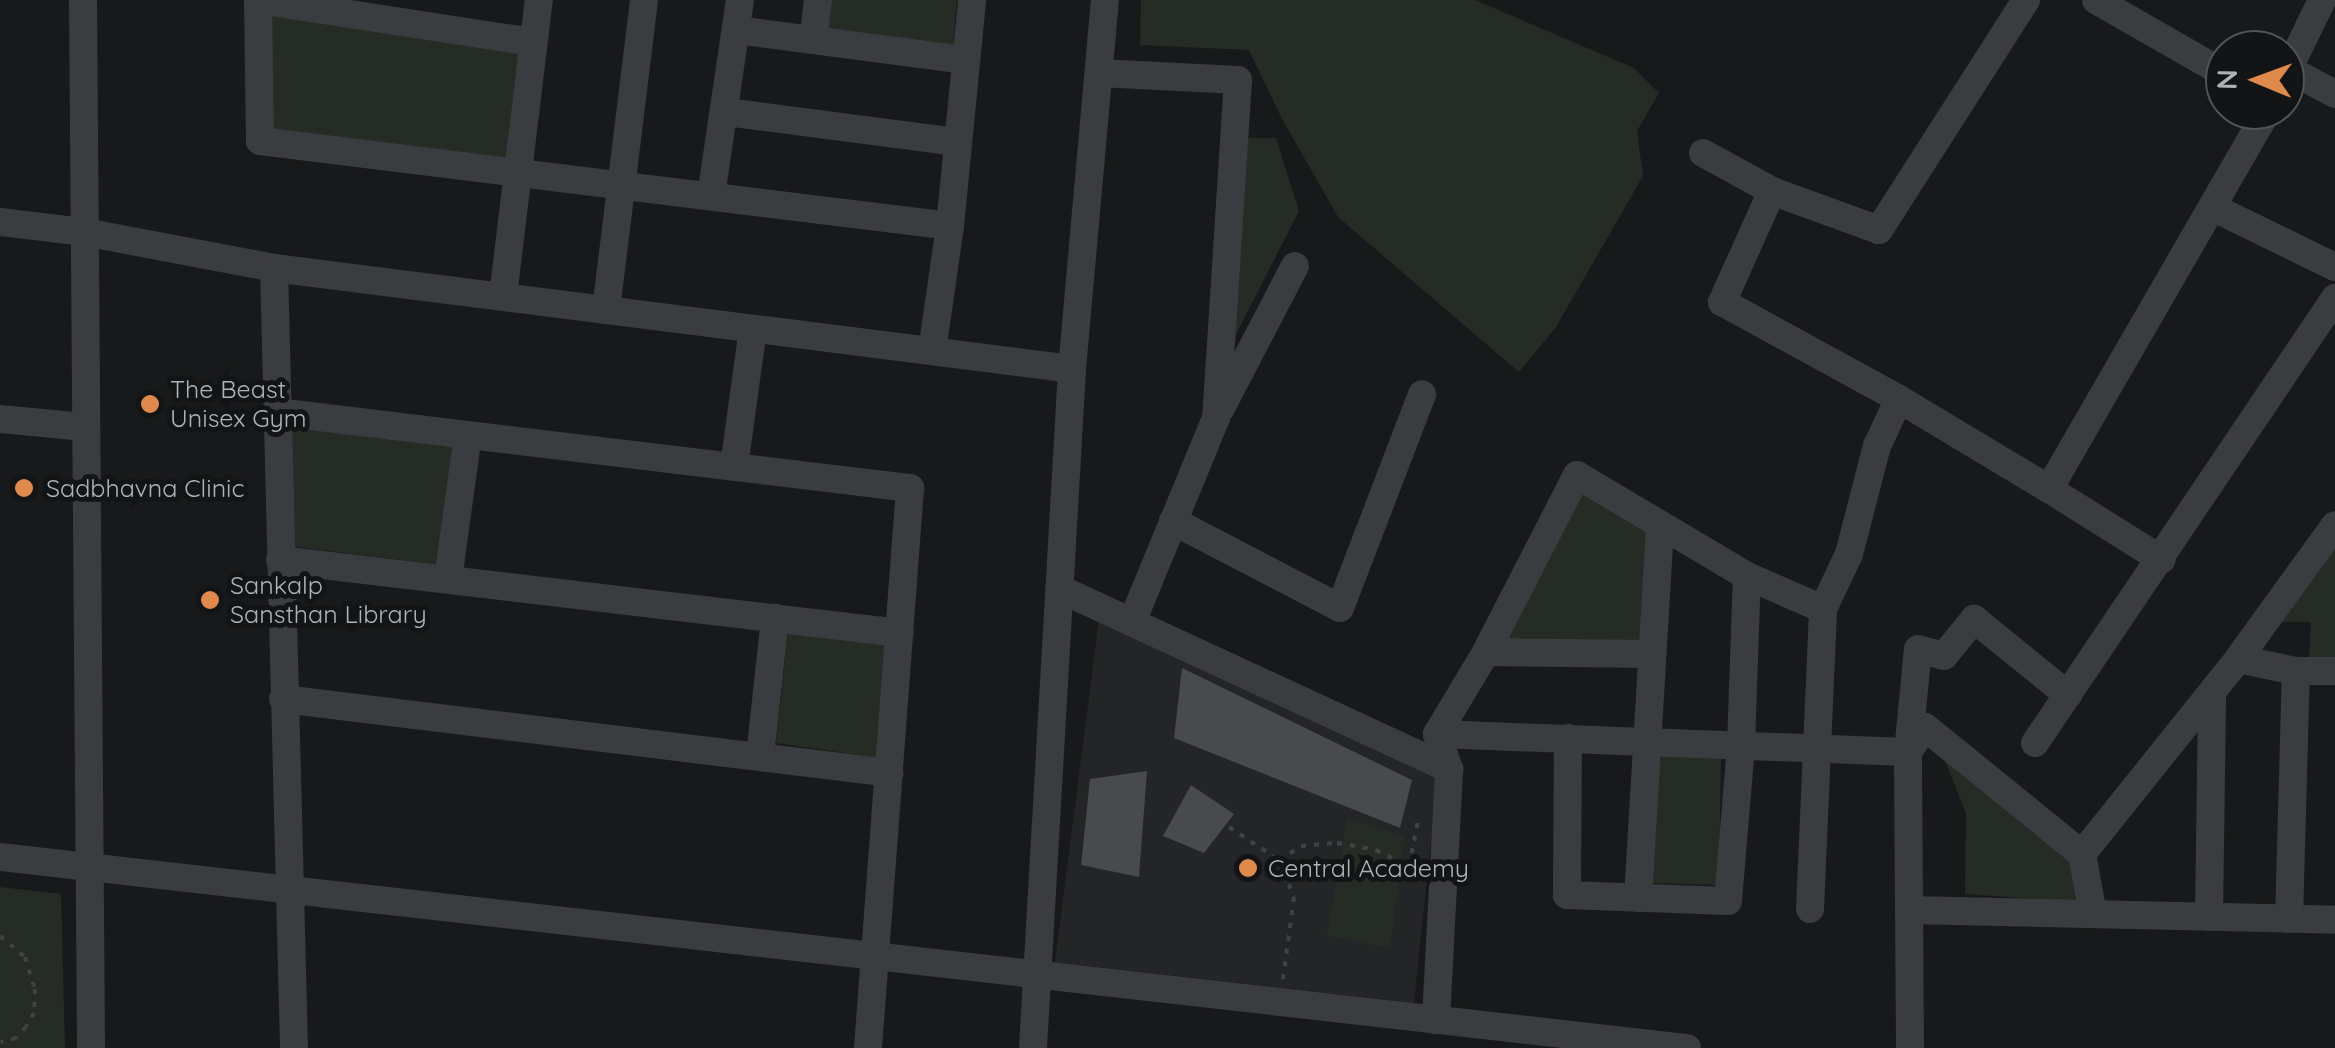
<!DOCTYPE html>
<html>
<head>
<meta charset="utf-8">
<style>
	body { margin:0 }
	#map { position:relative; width:2335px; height:1048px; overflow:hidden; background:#18191a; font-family:Quicksand,sans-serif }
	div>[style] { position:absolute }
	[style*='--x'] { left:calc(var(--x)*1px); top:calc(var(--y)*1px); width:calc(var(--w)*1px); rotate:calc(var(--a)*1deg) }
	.built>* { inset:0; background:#242527 }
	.green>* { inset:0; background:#252c25 }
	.building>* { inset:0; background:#484a4c }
	.path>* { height:4px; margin-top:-2px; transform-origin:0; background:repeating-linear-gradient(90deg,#404346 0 5px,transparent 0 13px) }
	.minor>* { height:28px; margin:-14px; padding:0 14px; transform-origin:14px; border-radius:14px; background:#3a3c3f }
	.dots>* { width:28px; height:28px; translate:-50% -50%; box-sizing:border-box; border:5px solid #131415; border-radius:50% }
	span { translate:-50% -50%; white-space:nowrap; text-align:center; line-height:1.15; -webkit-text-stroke:10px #131415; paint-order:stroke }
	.poi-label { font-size:25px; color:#acb3b8 }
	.left { translate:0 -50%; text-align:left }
	.north { position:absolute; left:2205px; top:30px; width:100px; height:100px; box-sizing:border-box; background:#131415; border:2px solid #505456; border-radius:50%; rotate:271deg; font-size:28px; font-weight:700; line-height:40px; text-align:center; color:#acb3b8 }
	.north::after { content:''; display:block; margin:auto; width:35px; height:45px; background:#df894c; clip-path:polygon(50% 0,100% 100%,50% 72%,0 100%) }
</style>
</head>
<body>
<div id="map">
	<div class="built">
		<i style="clip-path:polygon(1100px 611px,1438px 774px,1414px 1003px,1055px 962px)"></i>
	</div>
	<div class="green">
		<i style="clip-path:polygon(831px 0,957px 0,953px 47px,828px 29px)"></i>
		<i style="clip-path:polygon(1141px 0,1475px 0,1634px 68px,1659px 93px,1637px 131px,1643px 176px,1556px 327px,1519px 372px,1338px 217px,1282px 119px,1249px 50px,1140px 45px)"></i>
		<i style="clip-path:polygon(270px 12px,525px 41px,510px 162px,272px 132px)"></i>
		<i style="clip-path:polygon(1244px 138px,1276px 138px,1299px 211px,1228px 350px)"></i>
		<i style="clip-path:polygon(285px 424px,455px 444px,442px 565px,290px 546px)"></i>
		<i style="clip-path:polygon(1580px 485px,1652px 528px,1642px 648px,1503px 645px)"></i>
		<i style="clip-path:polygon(2335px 544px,2335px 658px,2309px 657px,2311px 622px,2278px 622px)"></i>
		<i style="clip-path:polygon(788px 630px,890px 641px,879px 758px,776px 743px)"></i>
		<i style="clip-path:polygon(1721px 753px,1719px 885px,1649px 883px,1655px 754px)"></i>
		<i style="clip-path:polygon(1945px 761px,2072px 861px,2082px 902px,1965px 894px,1966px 813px)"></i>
		<i style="clip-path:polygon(1347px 818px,1405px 836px,1390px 948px,1327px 936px)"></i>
		<i style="clip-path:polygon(0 887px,61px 894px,65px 1048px,0 1048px)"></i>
	</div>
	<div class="building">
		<i style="clip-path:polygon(1182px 668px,1412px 780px,1400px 828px,1174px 738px)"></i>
		<i style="clip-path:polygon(1147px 771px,1139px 877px,1081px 865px,1090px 779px)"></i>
		<i style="clip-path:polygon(1191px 785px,1234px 814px,1204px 853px,1163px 836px)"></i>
	</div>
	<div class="path">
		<i style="--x:1229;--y:827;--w:60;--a:33.4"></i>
		<i style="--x:1279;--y:860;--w:40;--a:68"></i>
		<i style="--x:1294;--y:897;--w:83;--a:97.6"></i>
		<i style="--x:1279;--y:860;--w:26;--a:-32"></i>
		<i style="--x:1301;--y:846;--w:36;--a:-5"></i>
		<i style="--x:1337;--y:843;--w:40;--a:10"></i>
		<i style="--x:1376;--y:850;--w:37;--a:26"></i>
		<i style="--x:1409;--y:866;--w:51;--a:-78.7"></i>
		<i style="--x:0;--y:936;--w:33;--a:40"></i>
		<i style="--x:25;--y:957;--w:34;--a:73"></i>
		<i style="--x:35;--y:989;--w:24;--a:92"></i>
		<i style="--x:34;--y:1013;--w:16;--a:120"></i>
		<i style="--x:26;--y:1027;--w:15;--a:132"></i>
		<i style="--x:16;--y:1038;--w:16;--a:166"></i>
	</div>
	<div class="minor">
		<i style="--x:83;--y:0;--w:1048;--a:89.56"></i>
		<i style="--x:258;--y:0;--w:141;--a:89.2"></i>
		<i style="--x:260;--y:141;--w:695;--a:7.02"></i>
		<i style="--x:950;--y:226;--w:126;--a:98.2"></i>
		<i style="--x:258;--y:0;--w:279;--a:8.7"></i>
		<i style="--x:2026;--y:0;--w:273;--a:122.6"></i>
		<i style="--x:1879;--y:230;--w:114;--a:-160"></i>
		<i style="--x:1772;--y:191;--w:122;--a:114.2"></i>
		<i style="--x:1722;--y:302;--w:202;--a:28.7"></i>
		<i style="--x:1899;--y:399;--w:175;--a:31"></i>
		<i style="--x:2049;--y:489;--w:438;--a:-60"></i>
		<i style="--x:2096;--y:0;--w:149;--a:29.8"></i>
		<i style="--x:737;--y:30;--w:231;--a:7.5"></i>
		<i style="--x:813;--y:40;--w:40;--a:-82.9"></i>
		<i style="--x:2288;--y:69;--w:53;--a:28"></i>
		<i style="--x:1099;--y:73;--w:139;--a:2.9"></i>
		<i style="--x:1238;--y:80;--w:339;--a:93.7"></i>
		<i style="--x:1216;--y:418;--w:221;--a:112.4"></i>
		<i style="--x:2285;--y:76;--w:85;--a:-64"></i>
		<i style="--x:726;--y:112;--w:234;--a:7.4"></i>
		<i style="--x:1703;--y:153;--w:79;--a:28.8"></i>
		<i style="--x:711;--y:196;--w:198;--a:-81.6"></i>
		<i style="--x:2212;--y:207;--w:137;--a:26"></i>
		<i style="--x:0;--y:222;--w:85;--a:6.8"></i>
		<i style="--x:84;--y:232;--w:193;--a:10.7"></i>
		<i style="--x:274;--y:268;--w:804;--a:7.21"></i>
		<i style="--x:950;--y:226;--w:227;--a:-84.4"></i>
		<i style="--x:274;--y:268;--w:780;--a:88.53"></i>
		<i style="--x:503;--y:296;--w:298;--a:-83.1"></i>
		<i style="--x:606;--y:310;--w:312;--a:-83"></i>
		<i style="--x:1221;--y:408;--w:160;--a:-62.5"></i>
		<i style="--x:277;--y:412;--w:638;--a:6.85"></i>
		<i style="--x:910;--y:488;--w:562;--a:94.29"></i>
		<i style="--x:0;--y:419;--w:85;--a:5.4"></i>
		<i style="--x:734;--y:467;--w:139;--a:-82.2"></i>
		<i style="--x:2049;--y:489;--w:133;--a:32.1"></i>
		<i style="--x:1173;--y:521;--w:188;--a:27.5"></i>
		<i style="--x:1340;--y:608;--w:229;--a:-69"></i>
		<i style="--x:280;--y:560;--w:624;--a:6.72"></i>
		<i style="--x:448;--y:579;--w:145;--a:-82.1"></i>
		<i style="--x:1060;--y:589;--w:429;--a:24.8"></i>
		<i style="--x:1486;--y:652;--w:165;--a:0.7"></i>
		<i style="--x:2238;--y:659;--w:59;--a:11.7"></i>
		<i style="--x:2296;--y:671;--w:39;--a:0"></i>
		<i style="--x:283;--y:699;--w:611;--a:6.95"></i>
		<i style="--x:1437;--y:734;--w:471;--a:2.2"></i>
		<i style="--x:1908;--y:752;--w:103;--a:-84.5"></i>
		<i style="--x:1918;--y:649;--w:27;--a:15"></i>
		<i style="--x:1944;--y:656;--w:48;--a:-51"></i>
		<i style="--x:1974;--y:619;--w:121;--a:39"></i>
		<i style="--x:1568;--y:738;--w:157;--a:90.4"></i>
		<i style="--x:1567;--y:895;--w:161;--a:2.1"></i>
		<i style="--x:1728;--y:901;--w:157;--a:-85.2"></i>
		<i style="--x:1741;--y:745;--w:169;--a:-88"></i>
		<i style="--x:2035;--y:743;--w:537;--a:-56.01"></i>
		<i style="--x:760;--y:756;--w:139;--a:-83.8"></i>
		<i style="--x:2082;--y:854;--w:61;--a:79.6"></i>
		<i style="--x:0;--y:857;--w:1698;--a:6.46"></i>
		<i style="--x:1638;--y:898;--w:374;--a:-86.6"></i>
		<i style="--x:1810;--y:909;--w:300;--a:-87.5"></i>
		<i style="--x:1909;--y:910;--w:426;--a:1.3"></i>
		<i style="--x:2209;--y:917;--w:224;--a:-89.2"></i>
		<i style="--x:2289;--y:919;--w:248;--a:-88.4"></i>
		<i style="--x:1436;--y:1020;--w:251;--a:-87"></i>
		<i style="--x:1449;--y:769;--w:37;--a:-109"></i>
		<i style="--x:1437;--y:734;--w:96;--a:-59.1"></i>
		<i style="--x:1486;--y:652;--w:199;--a:-62.8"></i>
		<i style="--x:1577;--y:475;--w:198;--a:30.7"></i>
		<i style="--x:1747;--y:576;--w:83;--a:23.5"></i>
		<i style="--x:1823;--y:609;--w:61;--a:-64.7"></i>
		<i style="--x:1849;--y:554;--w:112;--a:-75.5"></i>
		<i style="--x:1877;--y:446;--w:52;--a:-64.9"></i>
		<i style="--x:1033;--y:1048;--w:680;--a:-86.71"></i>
		<i style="--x:1072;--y:369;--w:370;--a:-84.9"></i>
		<i style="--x:1910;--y:1048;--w:296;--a:-90.4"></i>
		<i style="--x:1908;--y:752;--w:30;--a:-56"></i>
		<i style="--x:1925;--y:727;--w:202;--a:39"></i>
		<i style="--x:2082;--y:854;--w:250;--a:-51.3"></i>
		<i style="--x:2238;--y:659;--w:165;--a:-54.1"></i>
	</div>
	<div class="dots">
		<i style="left:150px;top:404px;background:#df894c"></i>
		<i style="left:24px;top:488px;background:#df894c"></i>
		<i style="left:210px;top:600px;background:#df894c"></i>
		<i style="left:1248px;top:868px;background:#df894c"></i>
	</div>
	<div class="poi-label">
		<span class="left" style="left:170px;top:404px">The Beast<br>Unisex Gym</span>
		<span class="left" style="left:46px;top:488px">Sadbhavna Clinic</span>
		<span class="left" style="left:230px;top:600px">Sankalp<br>Sansthan Library</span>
		<span class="left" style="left:1268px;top:868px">Central Academy</span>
	</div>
	<div class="north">N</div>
</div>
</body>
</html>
